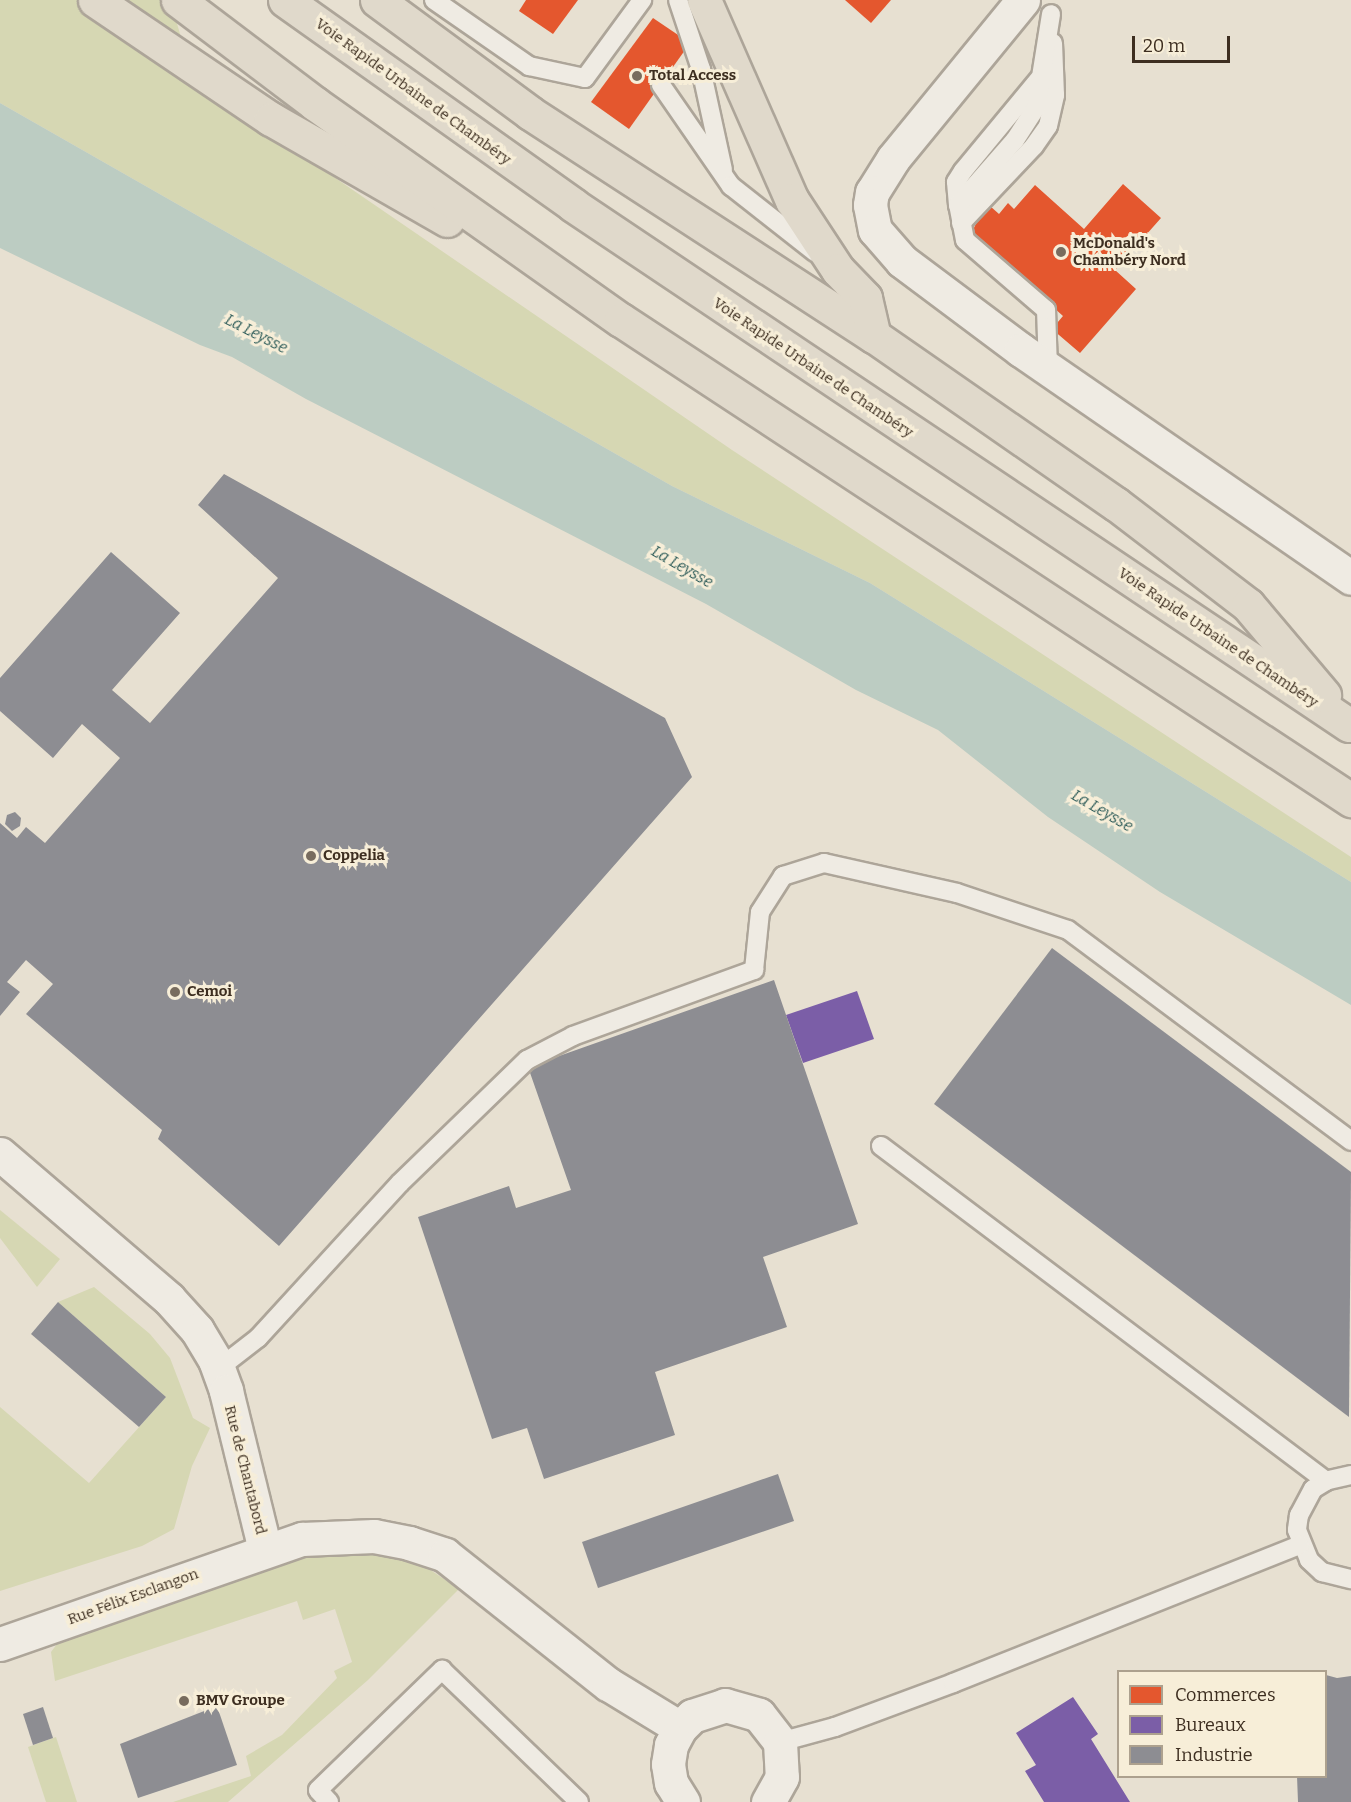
<!DOCTYPE html>
<html>
<head>
<meta charset="utf-8">
<style>
	body { margin:0 }
	#map { position:relative; width:1351px; height:1802px; overflow:hidden; background:#e7e0d1; font-family:Bitter,serif }
	div>[style] { position:absolute }
	[style*='--x'] { left:calc(var(--x)*1px); top:calc(var(--y)*1px); width:calc(var(--w)*1px); rotate:calc(var(--a)*1deg) }
	.green>* { inset:0; background:#d6d7b3 }
	.water>* { inset:0; background:#bcccc2 }
	.shops>* { inset:0; background:#e4572e }
	.offices>* { inset:0; background:#7b5ea7 }
	.industry>* { inset:0; background:#8d8d92 }
	.roads { filter:drop-shadow(2px 0 #ada599) drop-shadow(-2px 0 #ada599) drop-shadow(0 2px #ada599) drop-shadow(0 -2px #ada599) }
	.service>* { height:18px; margin:-9px; padding:0 9px; transform-origin:9px; border-radius:9px; background:#efebe3 }
	.minor>* { height:33px; margin:-16.5px; padding:0 16.5px; transform-origin:16.5px; border-radius:16.5px; background:#efebe3 }
	.tertiary>* { height:33px; margin:-16.5px; padding:0 16.5px; transform-origin:16.5px; border-radius:16.5px; background:#efebe3 }
	.trunk>* { height:33px; margin:-16.5px; padding:0 16.5px; transform-origin:16.5px; border-radius:16.5px; background:#e0d9cb }
	.dots>* { width:16px; height:16px; translate:-50% -50%; box-sizing:border-box; border:3px solid #f7eed8; border-radius:50% }
	span { translate:-50% -50%; white-space:nowrap; text-align:center; line-height:1.15; -webkit-text-stroke:6px #f7eed8; paint-order:stroke }
	.poi-label { font-size:15px; color:#3d2e20; font-weight:700 }
	.left { translate:0 -50%; text-align:left }
	.street-label { font-size:15px; color:#3d2e20 }
	.water-label { font-size:16px; color:#2f5d5a; font-style:italic }
	.legend { position:absolute; left:1117px; top:1670px; width:210px; height:108px; box-sizing:border-box; background:#f7eed8; border:2px solid #ada18e; margin:0; padding:8px 10px; list-style:none; font-size:18px; color:#3d2e20 }
	.legend li { display:flex; align-items:center; gap:12px; height:30px }
	.legend b { width:30px; border:2px solid #ada18e }
	.scale { position:absolute; left:1132px; top:36px; width:98px; height:27px; box-sizing:border-box; border:3px solid #3d2e20; border-top:0; padding-left:8px; font-size:18px; line-height:21px; white-space:nowrap; color:#3d2e20; -webkit-text-stroke:4px #f7eed8; paint-order:stroke }
</style>
</head>
<body>
<div id="map">
	<div class="green">
		<i style="clip-path:polygon(0 0,170px 0,194px 81px,732px 450px,1351px 857px,1351px 882px,870px 583px,672px 486px,0 103px)"></i>
		<i style="clip-path:polygon(0 1210px,60px 1259px,37px 1287px,0 1238px)"></i>
		<i style="clip-path:polygon(94px 1287px,150px 1334px,170px 1358px,193px 1418px,210px 1428px,192px 1466px,174px 1529px,142px 1546px,0 1591px,0 1407px,89px 1483px,166px 1397px,58px 1302px)"></i>
		<i style="clip-path:polygon(350px 1548px,417px 1561px,459px 1589px,368px 1680px,228px 1802px,173px 1802px,251px 1776px,246px 1756px,282px 1735px,337px 1678px,334px 1671px,352px 1662px,335px 1609px,303px 1620px,297px 1601px,55px 1681px,51px 1652px,60px 1640px,324px 1551px)"></i>
		<i style="clip-path:polygon(56px 1737px,77px 1802px,46px 1802px,28px 1747px)"></i>
	</div>
	<div class="water">
		<i style="clip-path:polygon(0 103px,672px 486px,870px 583px,1351px 882px,1351px 1005px,1160px 892px,1048px 817px,938px 730px,856px 690px,706px 604px,306px 399px,232px 357px,200px 345px,0 248px)"></i>
	</div>
	<div class="shops">
		<i style="clip-path:polygon(526px 0,578px 0,553px 34px,519px 11px)"></i>
		<i style="clip-path:polygon(845px 0,891px 0,871px 23px)"></i>
		<i style="clip-path:polygon(653px 18px,690px 43px,629px 129px,591px 102px)"></i>
		<i style="clip-path:polygon(1123px 184px,1161px 218px,1115px 270px,1136px 289px,1080px 353px,1052px 329px,1063px 316px,971px 234px,982px 211px,990px 206px,999px 214px,1008px 203px,1014px 209px,1035px 185px,1084px 229px)"></i>
	</div>
	<div class="offices">
		<i style="clip-path:polygon(857px 991px,874px 1039px,803px 1063px,786px 1015px)"></i>
		<i style="clip-path:polygon(1073px 1697px,1098px 1734px,1091px 1739px,1130px 1802px,1044px 1802px,1025px 1771px,1036px 1765px,1016px 1733px)"></i>
	</div>
	<div class="industry">
		<i style="clip-path:polygon(224px 474px,665px 718px,692px 777px,279px 1246px,158px 1139px,162px 1130px,26px 1014px,53px 984px,26px 960px,7px 982px,20px 992px,0 1016px,0 823px,17px 838px,26px 827px,45px 843px,120px 758px,82px 724px,53px 758px,0 711px,0 678px,111px 552px,180px 613px,112px 690px,150px 723px,278px 578px,198px 505px)"></i>
		<i style="clip-path:polygon(15px 812px,21px 818px,20px 826px,12px 831px,5px 824px,7px 815px)"></i>
		<i style="clip-path:polygon(1052px 948px,1351px 1172px,1349px 1417px,934px 1104px)"></i>
		<i style="clip-path:polygon(774px 980px,858px 1224px,763px 1257px,787px 1327px,655px 1372px,675px 1435px,544px 1479px,527px 1428px,492px 1439px,418px 1217px,509px 1186px,516px 1208px,571px 1190px,528px 1067px)"></i>
		<i style="clip-path:polygon(58px 1302px,166px 1397px,139px 1427px,31px 1334px)"></i>
		<i style="clip-path:polygon(778px 1474px,794px 1521px,598px 1588px,582px 1542px)"></i>
		<i style="clip-path:polygon(1326px 1675px,1337px 1678px,1351px 1676px,1351px 1802px,1298px 1802px,1297px 1776px,1326px 1776px)"></i>
		<i style="clip-path:polygon(217px 1706px,237px 1765px,138px 1798px,120px 1744px)"></i>
		<i style="clip-path:polygon(43px 1707px,53px 1738px,33px 1745px,23px 1714px)"></i>
	</div>
	<div class="roads">
		<div class="service">
			<i style="--x:434;--y:0;--w:116;--a:34.8"></i>
			<i style="--x:529;--y:66;--w:57;--a:12.1"></i>
			<i style="--x:585;--y:78;--w:97;--a:-53.8"></i>
			<i style="--x:678;--y:0;--w:73;--a:71.6"></i>
			<i style="--x:701;--y:69;--w:103;--a:77.7"></i>
			<i style="--x:661;--y:85;--w:123;--a:55.3"></i>
			<i style="--x:731;--y:186;--w:107;--a:38.2"></i>
			<i style="--x:958;--y:205;--w:23;--a:-95"></i>
			<i style="--x:956;--y:182;--w:13;--a:-58"></i>
			<i style="--x:963;--y:171;--w:119;--a:-50.4"></i>
			<i style="--x:961;--y:223;--w:106;--a:-46.5"></i>
			<i style="--x:1034;--y:146;--w:24;--a:-55"></i>
			<i style="--x:1048;--y:126;--w:32;--a:-77"></i>
			<i style="--x:1055;--y:95;--w:52;--a:-92.2"></i>
			<i style="--x:1048;--y:369;--w:59;--a:-91.9"></i>
			<i style="--x:1046;--y:310;--w:107;--a:-139.2"></i>
			<i style="--x:965;--y:240;--w:36;--a:-101"></i>
			<i style="--x:958;--y:205;--w:86;--a:-48.8"></i>
			<i style="--x:1015;--y:140;--w:38;--a:-57"></i>
			<i style="--x:1036;--y:108;--w:95;--a:-80.9"></i>
			<i style="--x:881;--y:1146;--w:557;--a:36.97"></i>
			<i style="--x:218;--y:1369;--w:51;--a:-37.8"></i>
			<i style="--x:258;--y:1338;--w:210;--a:-47.5"></i>
			<i style="--x:400;--y:1183;--w:177;--a:-44.1"></i>
			<i style="--x:527;--y:1060;--w:52;--a:-27.6"></i>
			<i style="--x:573;--y:1036;--w:193;--a:-20"></i>
			<i style="--x:754;--y:970;--w:58;--a:-84.1"></i>
			<i style="--x:760;--y:912;--w:43;--a:-57.4"></i>
			<i style="--x:783;--y:876;--w:43;--a:-17.6"></i>
			<i style="--x:824;--y:863;--w:136;--a:12.7"></i>
			<i style="--x:957;--y:893;--w:117;--a:18.4"></i>
			<i style="--x:1068;--y:930;--w:353;--a:36.7"></i>
			<i style="--x:1351;--y:1475;--w:26;--a:167"></i>
			<i style="--x:1326;--y:1481;--w:15;--a:148"></i>
			<i style="--x:1313;--y:1489;--w:30;--a:118"></i>
			<i style="--x:1299;--y:1515;--w:15;--a:98"></i>
			<i style="--x:1297;--y:1530;--w:32;--a:68"></i>
			<i style="--x:1309;--y:1560;--w:18;--a:43"></i>
			<i style="--x:1322;--y:1572;--w:30;--a:14"></i>
			<i style="--x:780;--y:1742;--w:57;--a:-15.3"></i>
			<i style="--x:835;--y:1727;--w:126;--a:-20.4"></i>
			<i style="--x:953;--y:1683;--w:373;--a:-21.7"></i>
			<i style="--x:329;--y:1802;--w:16;--a:-133"></i>
			<i style="--x:318;--y:1790;--w:173;--a:-44.1"></i>
			<i style="--x:442;--y:1670;--w:190;--a:43.9"></i>
		</div>
		<div class="minor">
			<i style="--x:1023;--y:0;--w:205;--a:129.3"></i>
			<i style="--x:893;--y:159;--w:39;--a:122"></i>
			<i style="--x:872;--y:192;--w:13;--a:99"></i>
			<i style="--x:870;--y:205;--w:25;--a:79"></i>
			<i style="--x:875;--y:230;--w:41;--a:48.9"></i>
			<i style="--x:902;--y:261;--w:149;--a:36.8"></i>
			<i style="--x:1021;--y:350;--w:401;--a:34.6"></i>
			<i style="--x:0;--y:1154;--w:223;--a:40.6"></i>
			<i style="--x:169;--y:1299;--w:42;--a:47.9"></i>
			<i style="--x:197;--y:1330;--w:35;--a:59"></i>
			<i style="--x:215;--y:1360;--w:33;--a:70"></i>
			<i style="--x:226;--y:1391;--w:164;--a:76.2"></i>
		</div>
		<div class="tertiary">
			<i style="--x:0;--y:1644;--w:320;--a:-19.2"></i>
			<i style="--x:302;--y:1539;--w:72;--a:-2.4"></i>
			<i style="--x:374;--y:1536;--w:36;--a:11"></i>
			<i style="--x:409;--y:1543;--w:38;--a:18"></i>
			<i style="--x:445;--y:1555;--w:208;--a:38.4"></i>
			<i style="--x:608;--y:1684;--w:84;--a:31.4"></i>
			<i style="--x:683;--y:1802;--w:22;--a:-122"></i>
			<i style="--x:671;--y:1783;--w:19;--a:-99"></i>
			<i style="--x:668;--y:1764;--w:19;--a:-81"></i>
			<i style="--x:671;--y:1745;--w:19;--a:-62"></i>
			<i style="--x:680;--y:1728;--w:17;--a:-45"></i>
			<i style="--x:692;--y:1716;--w:35;--a:-18"></i>
			<i style="--x:725;--y:1705;--w:35;--a:16"></i>
			<i style="--x:759;--y:1715;--w:34;--a:52"></i>
			<i style="--x:780;--y:1742;--w:35;--a:87"></i>
			<i style="--x:782;--y:1777;--w:29;--a:119"></i>
		</div>
		<div class="trunk">
			<i style="--x:95;--y:0;--w:212;--a:34.1"></i>
			<i style="--x:271;--y:119;--w:203;--a:29.8"></i>
			<i style="--x:178;--y:0;--w:171;--a:37.1"></i>
			<i style="--x:314;--y:103;--w:376;--a:35.3"></i>
			<i style="--x:621;--y:320;--w:874;--a:33.33"></i>
			<i style="--x:285;--y:0;--w:354;--a:35.4"></i>
			<i style="--x:573;--y:205;--w:934;--a:33.83"></i>
			<i style="--x:377;--y:0;--w:190;--a:36.4"></i>
			<i style="--x:530;--y:113;--w:410;--a:33"></i>
			<i style="--x:874;--y:336;--w:295;--a:34.8"></i>
			<i style="--x:1116;--y:504;--w:166;--a:37.4"></i>
			<i style="--x:1248;--y:605;--w:118;--a:49.8"></i>
			<i style="--x:704;--y:0;--w:219;--a:66.3"></i>
			<i style="--x:792;--y:200;--w:84;--a:56.7"></i>
			<i style="--x:838;--y:270;--w:39;--a:46"></i>
			<i style="--x:865;--y:298;--w:39;--a:77"></i>
		</div>
	</div>
	<div class="dots">
		<i style="left:637px;top:76px;background:#786c5e"></i>
		<i style="left:1061px;top:252px;background:#786c5e"></i>
		<i style="left:311px;top:856px;background:#786c5e"></i>
		<i style="left:175px;top:992px;background:#786c5e"></i>
		<i style="left:184px;top:1701px;background:#786c5e"></i>
	</div>
	<div class="poi-label">
		<span class="left" style="left:649px;top:76px">Total Access</span>
		<span class="left" style="left:1073px;top:252px">McDonald's<br>Chambéry Nord</span>
		<span class="left" style="left:323px;top:856px">Coppelia</span>
		<span class="left" style="left:187px;top:992px">Cemoi</span>
		<span class="left" style="left:196px;top:1701px">BMV Groupe</span>
	</div>
	<div class="street-label">
		<span style="left:413px;top:92px;rotate:36deg">Voie Rapide Urbaine de Chambéry</span>
		<span style="left:813px;top:368px;rotate:34deg">Voie Rapide Urbaine de Chambéry</span>
		<span style="left:1218px;top:638px;rotate:34deg">Voie Rapide Urbaine de Chambéry</span>
		<span style="left:245px;top:1470px;rotate:76deg">Rue de Chantabord</span>
		<span style="left:133px;top:1597px;rotate:-20deg">Rue Félix Esclangon</span>
	</div>
	<div class="water-label">
		<span style="left:256px;top:334px;rotate:27deg">La Leysse</span>
		<span style="left:682px;top:567px;rotate:30deg">La Leysse</span>
		<span style="left:1102px;top:811px;rotate:30deg">La Leysse</span>
	</div>
	<ul class="legend">
	<li><b style="height:16px;background:#e4572e"></b>Commerces</li>
	<li><b style="height:16px;background:#7b5ea7"></b>Bureaux</li>
	<li><b style="height:16px;background:#8d8d92"></b>Industrie</li>
	</ul>
	<div class="scale">20 m</div>
</div>
</body>
</html>
